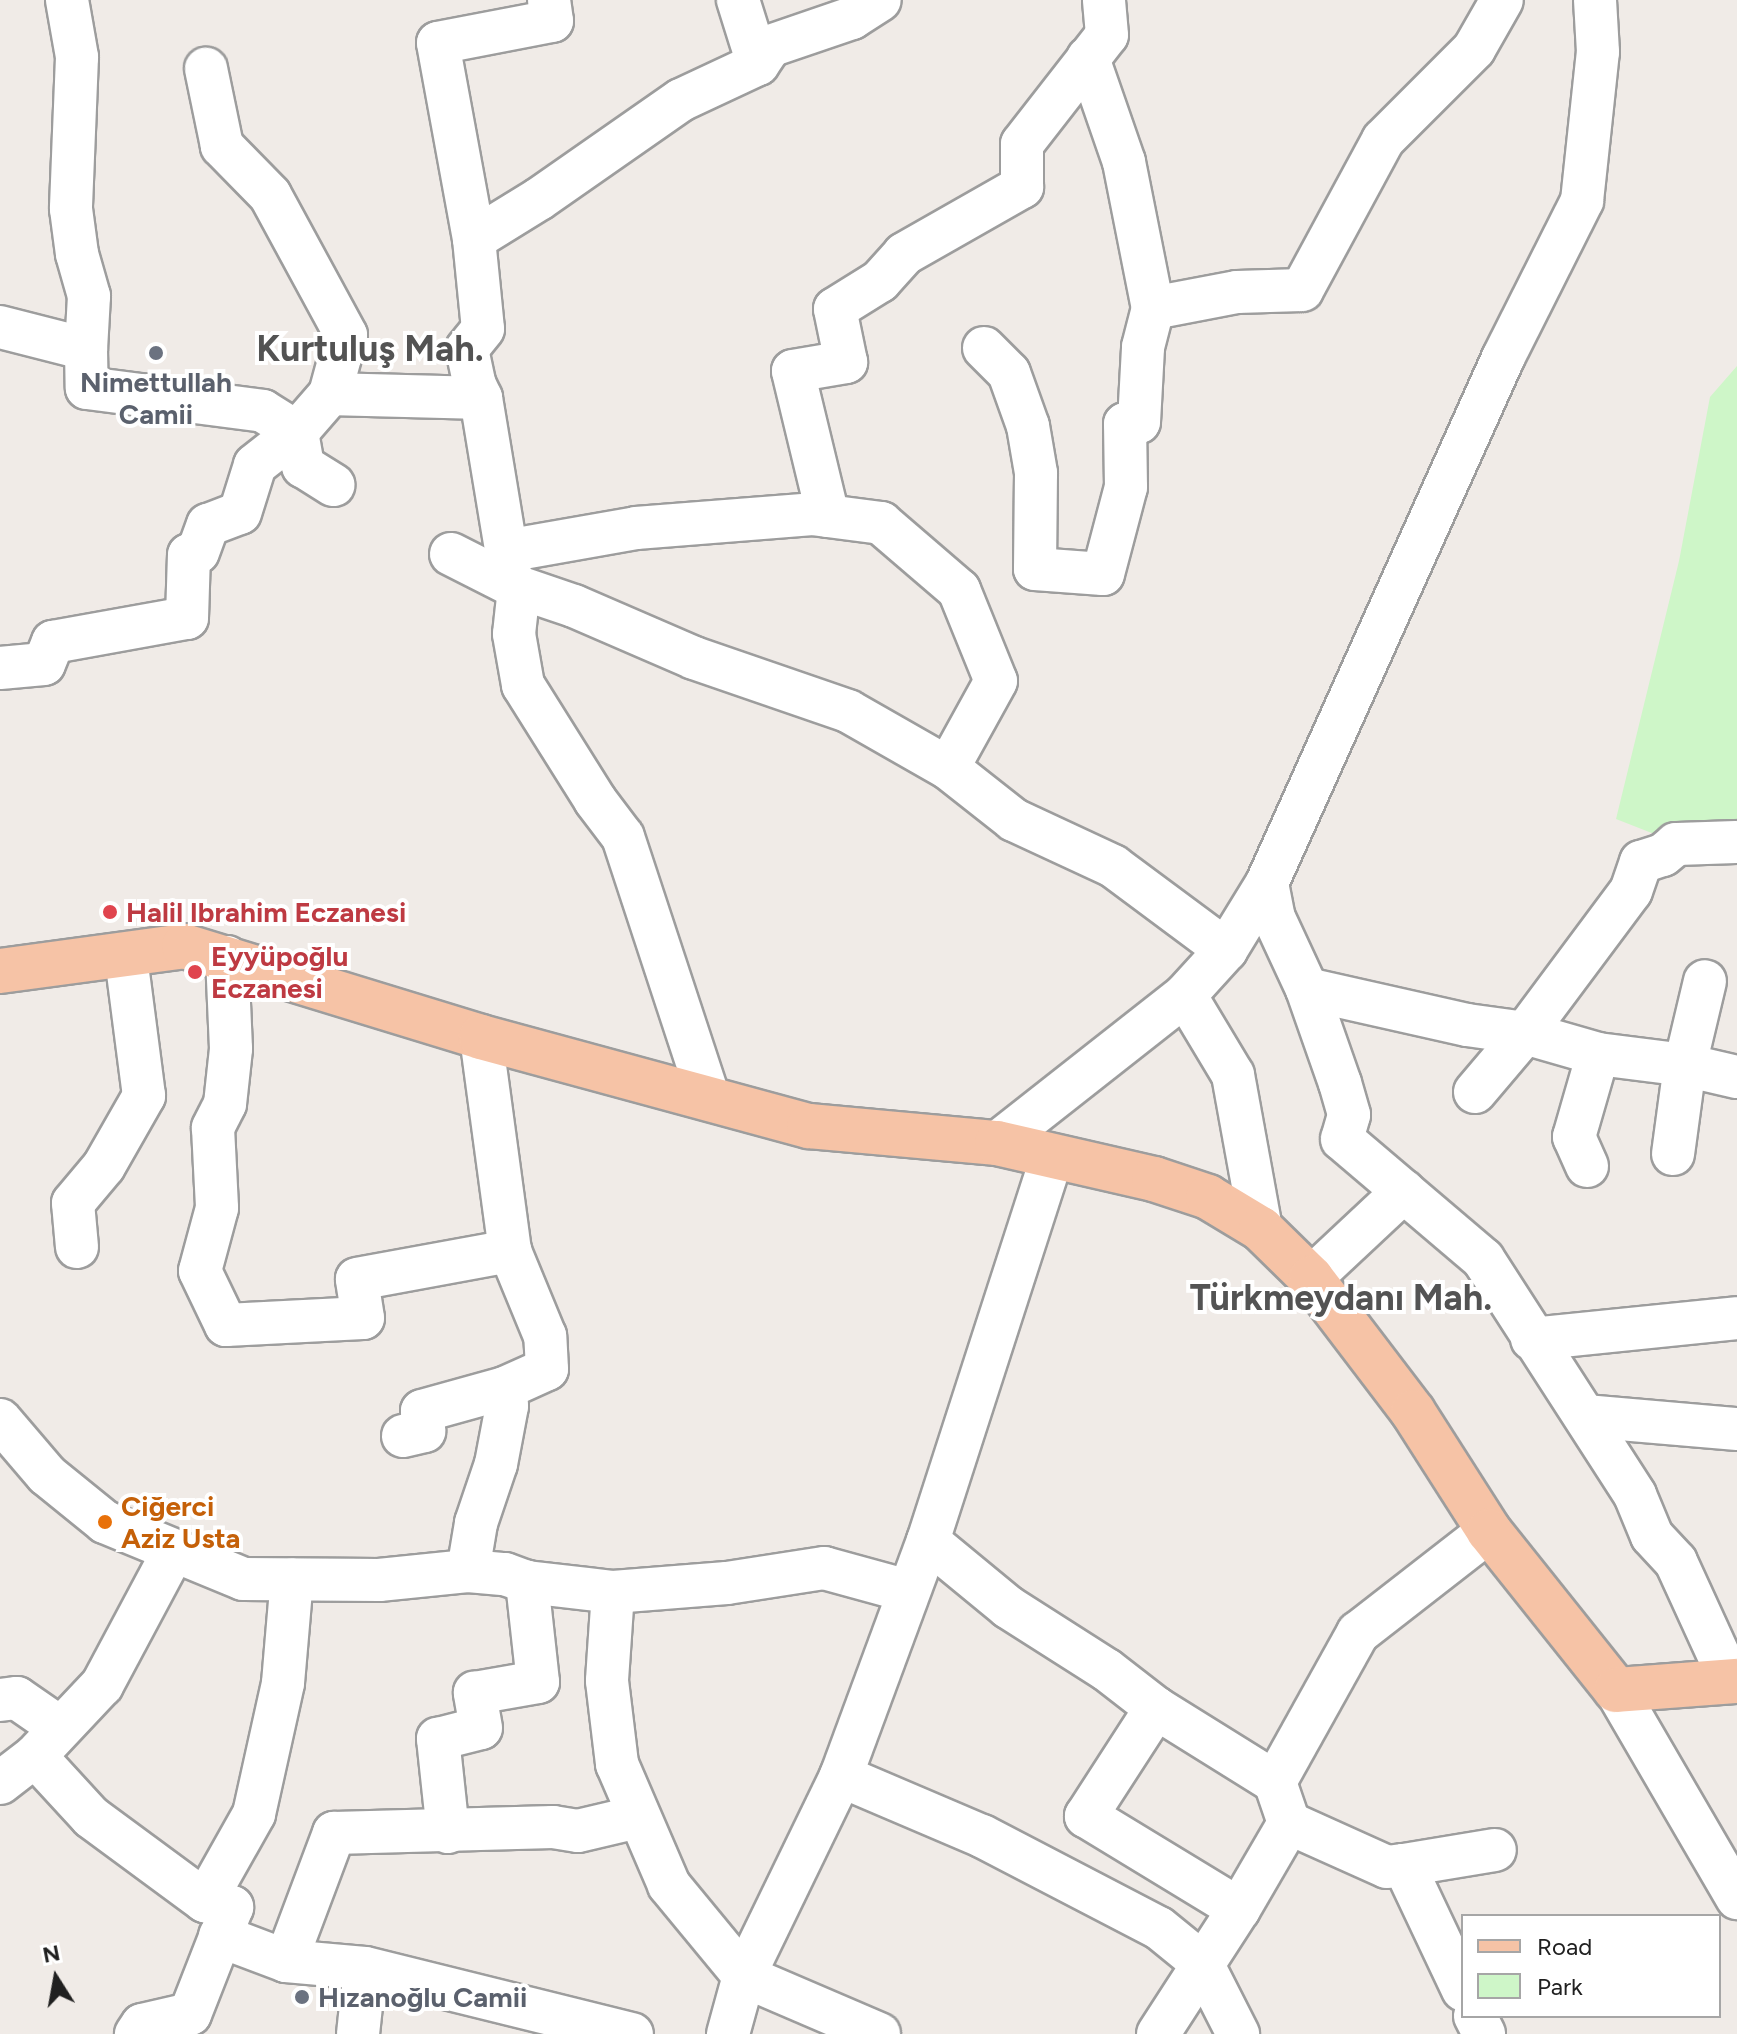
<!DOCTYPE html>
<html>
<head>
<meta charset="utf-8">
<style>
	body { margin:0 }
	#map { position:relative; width:1737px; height:2034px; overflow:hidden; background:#f0ebe7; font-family:Figtree,sans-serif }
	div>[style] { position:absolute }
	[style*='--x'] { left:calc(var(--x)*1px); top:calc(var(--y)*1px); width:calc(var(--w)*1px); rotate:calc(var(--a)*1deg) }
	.park>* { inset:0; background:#cef6c8 }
	.roads { filter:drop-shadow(2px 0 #9d9d9d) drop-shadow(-2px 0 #9d9d9d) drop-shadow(0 2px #9d9d9d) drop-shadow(0 -2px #9d9d9d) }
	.minor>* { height:42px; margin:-21px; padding:0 21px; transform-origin:21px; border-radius:21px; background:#fff }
	.major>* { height:44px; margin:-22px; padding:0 22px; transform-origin:22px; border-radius:22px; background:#f6c3a6 }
	.dots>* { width:22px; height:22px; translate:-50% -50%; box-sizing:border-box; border:4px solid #fff; border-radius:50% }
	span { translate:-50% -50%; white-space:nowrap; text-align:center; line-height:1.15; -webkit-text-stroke:8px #fff; paint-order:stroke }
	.worship-label { font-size:28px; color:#5b616d; font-weight:700 }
	.left { translate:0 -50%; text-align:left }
	.health-label { font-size:28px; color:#be3a42; font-weight:700 }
	.food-label { font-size:28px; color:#c56008; font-weight:700 }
	.district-label { font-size:36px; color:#535353; font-weight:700 }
	.legend { position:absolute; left:1461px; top:1914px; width:260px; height:104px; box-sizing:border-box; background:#fff; border:2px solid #a6a6a6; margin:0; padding:10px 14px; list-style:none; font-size:24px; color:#202020 }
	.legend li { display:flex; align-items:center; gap:16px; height:40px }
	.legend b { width:40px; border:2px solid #a6a6a6 }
	.north { position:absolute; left:16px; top:1938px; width:80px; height:80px; -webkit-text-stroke:6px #fff; paint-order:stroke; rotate:349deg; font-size:22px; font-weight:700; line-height:32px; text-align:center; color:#202020 }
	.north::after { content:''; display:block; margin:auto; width:28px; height:36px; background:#202020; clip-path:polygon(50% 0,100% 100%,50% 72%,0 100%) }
</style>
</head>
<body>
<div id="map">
	<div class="park">
		<i style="clip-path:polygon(1737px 366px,1737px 837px,1667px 839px,1616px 819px,1679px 561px,1710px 397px)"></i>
	</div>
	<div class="roads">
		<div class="minor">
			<i style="--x:67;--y:0;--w:58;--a:80"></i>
			<i style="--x:77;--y:57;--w:152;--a:92.3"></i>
			<i style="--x:71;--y:209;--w:45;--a:82.4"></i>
			<i style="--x:77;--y:254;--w:44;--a:74.1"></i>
			<i style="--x:89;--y:296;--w:53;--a:93.2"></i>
			<i style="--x:549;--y:0;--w:21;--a:82"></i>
			<i style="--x:552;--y:21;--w:116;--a:169.1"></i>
			<i style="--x:438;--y:43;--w:199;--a:79.6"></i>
			<i style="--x:474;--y:239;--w:90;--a:84.3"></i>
			<i style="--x:483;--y:329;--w:26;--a:129"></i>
			<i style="--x:467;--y:349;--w:35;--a:78"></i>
			<i style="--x:474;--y:383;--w:17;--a:65"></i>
			<i style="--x:481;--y:398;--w:190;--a:80.6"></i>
			<i style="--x:512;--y:585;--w:65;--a:18.7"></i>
			<i style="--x:574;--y:606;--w:131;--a:23.4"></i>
			<i style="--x:694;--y:658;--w:163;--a:19"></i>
			<i style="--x:848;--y:711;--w:115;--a:29.7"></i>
			<i style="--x:948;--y:768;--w:84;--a:38.2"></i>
			<i style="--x:1014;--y:820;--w:109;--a:24.9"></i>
			<i style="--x:1113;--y:866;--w:141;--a:36.6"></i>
			<i style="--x:738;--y:0;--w:67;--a:72.6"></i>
			<i style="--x:1088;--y:58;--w:110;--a:70.9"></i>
			<i style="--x:1124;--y:162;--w:149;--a:78.8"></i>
			<i style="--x:474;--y:239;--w:76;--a:-31.6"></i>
			<i style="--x:539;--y:199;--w:173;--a:-34.9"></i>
			<i style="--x:681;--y:100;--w:85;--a:-25.1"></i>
			<i style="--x:758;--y:64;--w:22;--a:-56"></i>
			<i style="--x:770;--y:46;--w:87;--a:-18.9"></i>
			<i style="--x:852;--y:18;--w:33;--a:-33"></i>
			<i style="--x:0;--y:327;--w:89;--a:14.3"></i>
			<i style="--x:86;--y:349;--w:39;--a:89"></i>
			<i style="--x:87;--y:388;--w:177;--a:7.4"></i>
			<i style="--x:263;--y:411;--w:40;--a:32"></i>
			<i style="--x:297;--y:432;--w:35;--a:80"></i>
			<i style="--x:303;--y:466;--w:36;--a:32"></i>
			<i style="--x:984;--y:348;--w:35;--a:45"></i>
			<i style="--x:1009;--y:373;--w:56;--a:70.3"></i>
			<i style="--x:1028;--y:426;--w:48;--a:80.3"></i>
			<i style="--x:1036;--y:473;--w:96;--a:90.6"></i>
			<i style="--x:1035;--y:569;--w:68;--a:4.2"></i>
			<i style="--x:1103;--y:574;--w:90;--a:-75.2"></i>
			<i style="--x:1126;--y:487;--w:63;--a:-90.9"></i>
			<i style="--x:1125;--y:424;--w:14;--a:-8"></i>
			<i style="--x:1139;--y:422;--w:75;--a:-86.9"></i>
			<i style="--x:1143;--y:347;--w:40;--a:-75.6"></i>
			<i style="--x:1153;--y:308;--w:86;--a:-10.8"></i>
			<i style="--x:1237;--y:292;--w:65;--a:-1.8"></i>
			<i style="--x:1302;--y:290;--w:170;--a:-61.6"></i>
			<i style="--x:1383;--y:140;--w:129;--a:-45"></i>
			<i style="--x:1474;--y:49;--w:56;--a:-60.3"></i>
			<i style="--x:330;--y:394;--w:151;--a:1.5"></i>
			<i style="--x:828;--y:516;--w:149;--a:-103.6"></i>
			<i style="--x:793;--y:371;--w:54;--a:-9.6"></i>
			<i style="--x:846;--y:362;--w:54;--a:-101.7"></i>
			<i style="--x:835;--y:309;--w:53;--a:-31.9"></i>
			<i style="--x:880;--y:281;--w:36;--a:-48"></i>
			<i style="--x:904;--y:254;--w:136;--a:-29.6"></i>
			<i style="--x:1022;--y:187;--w:43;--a:-90"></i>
			<i style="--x:1022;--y:144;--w:138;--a:-52.1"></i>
			<i style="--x:1107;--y:35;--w:35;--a:-95"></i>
			<i style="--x:506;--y:551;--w:132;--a:-10"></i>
			<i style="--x:636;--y:528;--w:177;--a:-4.5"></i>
			<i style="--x:812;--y:514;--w:70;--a:7.4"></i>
			<i style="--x:881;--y:523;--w:103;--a:40.7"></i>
			<i style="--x:959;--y:590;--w:98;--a:67.9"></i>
			<i style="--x:996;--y:681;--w:99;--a:118.9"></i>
			<i style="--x:451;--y:554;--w:68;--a:26.9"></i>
			<i style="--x:519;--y:588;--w:46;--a:96.2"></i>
			<i style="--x:514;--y:634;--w:52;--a:80"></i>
			<i style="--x:523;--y:685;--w:136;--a:57.9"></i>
			<i style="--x:595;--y:800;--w:46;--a:52.9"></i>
			<i style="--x:623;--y:837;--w:276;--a:71.8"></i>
			<i style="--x:0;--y:668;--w:44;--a:-5.2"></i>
			<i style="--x:44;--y:664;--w:24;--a:-68"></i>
			<i style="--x:53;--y:642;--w:136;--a:-10.2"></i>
			<i style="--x:187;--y:618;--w:63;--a:-88.2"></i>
			<i style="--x:189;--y:555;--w:9;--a:-18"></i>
			<i style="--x:198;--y:552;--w:29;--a:-70"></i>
			<i style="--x:208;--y:525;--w:34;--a:-21"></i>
			<i style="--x:240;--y:513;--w:50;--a:-72.6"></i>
			<i style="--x:255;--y:465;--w:53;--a:-38.2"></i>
			<i style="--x:297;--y:432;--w:50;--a:-49"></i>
			<i style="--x:330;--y:394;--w:61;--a:-74.8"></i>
			<i style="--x:346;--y:335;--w:159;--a:-118.5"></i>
			<i style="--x:270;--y:195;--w:69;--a:-134.4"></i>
			<i style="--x:222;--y:146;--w:79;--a:-101.7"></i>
			<i style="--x:1267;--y:883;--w:36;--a:79"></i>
			<i style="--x:1274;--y:918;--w:78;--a:65.1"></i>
			<i style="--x:1307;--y:989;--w:100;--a:70.7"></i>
			<i style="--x:1340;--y:1083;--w:33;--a:74"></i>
			<i style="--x:1349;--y:1115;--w:25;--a:106"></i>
			<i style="--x:1342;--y:1139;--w:185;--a:40.4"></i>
			<i style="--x:1483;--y:1259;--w:281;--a:57.2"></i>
			<i style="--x:1635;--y:1495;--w:44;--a:67.5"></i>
			<i style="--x:1652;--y:1536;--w:35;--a:47"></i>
			<i style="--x:1676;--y:1562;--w:132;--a:65.4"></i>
			<i style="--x:227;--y:957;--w:92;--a:87.5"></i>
			<i style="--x:231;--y:1049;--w:55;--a:96.2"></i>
			<i style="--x:225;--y:1104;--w:27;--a:117"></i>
			<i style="--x:213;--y:1128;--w:80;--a:87.1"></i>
			<i style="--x:217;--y:1208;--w:65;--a:105.1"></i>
			<i style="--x:200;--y:1271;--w:60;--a:64.3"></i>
			<i style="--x:226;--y:1325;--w:137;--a:-2.9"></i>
			<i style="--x:363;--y:1318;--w:39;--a:-99"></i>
			<i style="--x:357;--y:1279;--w:156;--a:-10.4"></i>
			<i style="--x:510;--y:1251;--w:216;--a:-97.7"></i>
			<i style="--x:1307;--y:989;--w:164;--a:12.7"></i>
			<i style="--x:1467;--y:1025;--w:59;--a:7.9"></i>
			<i style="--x:1525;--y:1033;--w:76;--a:16"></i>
			<i style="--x:1598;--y:1054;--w:88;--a:7.2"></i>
			<i style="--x:1685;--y:1065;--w:53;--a:13"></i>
			<i style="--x:1185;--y:995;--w:93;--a:59"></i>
			<i style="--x:1233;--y:1075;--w:157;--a:79.7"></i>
			<i style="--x:1475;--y:1092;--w:77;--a:-49.7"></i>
			<i style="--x:1525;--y:1033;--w:177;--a:-53.3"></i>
			<i style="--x:1631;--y:891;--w:31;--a:-71"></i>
			<i style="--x:1641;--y:862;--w:23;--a:-18"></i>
			<i style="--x:1663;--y:855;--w:17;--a:-40"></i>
			<i style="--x:1676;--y:844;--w:61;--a:-1.9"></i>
			<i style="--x:997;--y:1143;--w:239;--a:-38.2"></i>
			<i style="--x:1185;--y:995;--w:61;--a:-47.7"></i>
			<i style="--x:1226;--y:950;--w:79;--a:-58.5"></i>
			<i style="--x:1267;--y:883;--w:576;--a:-65.79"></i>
			<i style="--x:1503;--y:358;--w:176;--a:-63.3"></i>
			<i style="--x:1582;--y:201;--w:150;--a:-83.9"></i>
			<i style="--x:1598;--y:52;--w:52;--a:-93.3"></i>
			<i style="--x:1673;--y:1154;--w:90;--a:-82.3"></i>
			<i style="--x:1685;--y:1065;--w:86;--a:-76.6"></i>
			<i style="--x:1587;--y:1166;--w:32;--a:-114"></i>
			<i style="--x:1574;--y:1137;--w:86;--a:-73.9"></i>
			<i style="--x:77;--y:1247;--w:44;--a:-95.2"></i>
			<i style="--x:73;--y:1203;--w:48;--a:-50"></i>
			<i style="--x:104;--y:1166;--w:81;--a:-60.3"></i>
			<i style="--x:144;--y:1096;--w:140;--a:-97.4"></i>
			<i style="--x:1311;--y:1278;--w:127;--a:-43.1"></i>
			<i style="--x:1532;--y:1339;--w:206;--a:-5.8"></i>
			<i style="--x:1585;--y:1416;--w:153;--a:4.9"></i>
			<i style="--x:0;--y:1420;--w:72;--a:49.5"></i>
			<i style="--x:47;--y:1475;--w:75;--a:39"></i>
			<i style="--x:105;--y:1522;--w:149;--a:22.4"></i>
			<i style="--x:243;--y:1579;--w:136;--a:0.4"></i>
			<i style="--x:379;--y:1580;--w:89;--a:-5.8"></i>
			<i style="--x:468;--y:1571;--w:37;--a:5"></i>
			<i style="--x:505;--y:1574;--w:23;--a:20"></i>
			<i style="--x:527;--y:1582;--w:87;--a:6.6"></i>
			<i style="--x:613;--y:1592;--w:114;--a:-4.5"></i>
			<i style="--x:727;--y:1583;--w:98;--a:-8.8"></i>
			<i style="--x:824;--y:1568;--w:87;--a:15.3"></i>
			<i style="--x:403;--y:1436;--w:22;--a:-13"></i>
			<i style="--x:424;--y:1431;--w:20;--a:-96"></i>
			<i style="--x:422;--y:1411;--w:86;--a:-15.5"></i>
			<i style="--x:928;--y:1541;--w:104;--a:39.5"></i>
			<i style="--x:1008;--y:1607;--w:117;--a:32.5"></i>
			<i style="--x:1107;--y:1670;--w:62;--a:37.8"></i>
			<i style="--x:1156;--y:1708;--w:140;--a:31.9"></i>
			<i style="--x:1275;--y:1782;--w:43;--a:71.1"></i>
			<i style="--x:1289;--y:1823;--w:107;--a:24.2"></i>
			<i style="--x:1387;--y:1867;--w:17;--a:-7"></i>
			<i style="--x:1404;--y:1865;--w:138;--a:64.7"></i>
			<i style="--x:468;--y:1571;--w:49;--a:-80.5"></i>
			<i style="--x:476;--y:1523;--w:62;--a:-71.3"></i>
			<i style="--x:496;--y:1464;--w:59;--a:-79.3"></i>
			<i style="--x:507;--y:1406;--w:18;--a:-96"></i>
			<i style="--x:505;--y:1388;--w:46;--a:-24.3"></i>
			<i style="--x:547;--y:1369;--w:33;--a:-93"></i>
			<i style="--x:545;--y:1336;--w:92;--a:-112.4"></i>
			<i style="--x:613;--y:1592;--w:89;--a:93.9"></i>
			<i style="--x:607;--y:1681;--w:84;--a:83.1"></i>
			<i style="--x:617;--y:1764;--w:132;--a:66.7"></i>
			<i style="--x:669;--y:1885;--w:118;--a:50.5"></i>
			<i style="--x:744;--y:1976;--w:147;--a:23.2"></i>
			<i style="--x:1616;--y:1690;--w:241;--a:59.8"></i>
			<i style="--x:0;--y:1700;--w:17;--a:-7"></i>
			<i style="--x:17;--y:1698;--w:51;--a:34.6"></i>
			<i style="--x:1156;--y:1708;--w:129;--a:122.9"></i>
			<i style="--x:1086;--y:1816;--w:179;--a:31.3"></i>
			<i style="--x:35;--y:1756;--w:83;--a:47.4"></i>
			<i style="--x:91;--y:1817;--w:142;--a:36.4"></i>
			<i style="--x:205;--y:1901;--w:28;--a:13"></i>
			<i style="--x:232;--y:1907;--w:115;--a:111.4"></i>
			<i style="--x:190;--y:2014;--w:49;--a:167.1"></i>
			<i style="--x:142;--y:2025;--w:11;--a:124"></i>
			<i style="--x:841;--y:1776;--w:153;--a:23.1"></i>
			<i style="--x:982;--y:1836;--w:199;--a:27.5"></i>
			<i style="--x:1159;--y:1928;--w:55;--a:39.1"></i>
			<i style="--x:1202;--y:1963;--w:80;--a:63.1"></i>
			<i style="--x:1275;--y:1782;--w:171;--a:-60.9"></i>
			<i style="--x:1358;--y:1633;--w:166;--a:-37.9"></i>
			<i style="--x:0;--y:1783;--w:44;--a:-37.6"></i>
			<i style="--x:35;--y:1756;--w:98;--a:-46.7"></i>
			<i style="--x:102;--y:1685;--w:151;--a:-61.9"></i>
			<i style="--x:448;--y:1832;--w:94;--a:-96.1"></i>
			<i style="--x:438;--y:1739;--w:44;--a:-14.3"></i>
			<i style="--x:481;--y:1728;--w:36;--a:-100"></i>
			<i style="--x:475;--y:1693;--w:64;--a:-9.9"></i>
			<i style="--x:538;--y:1682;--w:101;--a:-96.3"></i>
			<i style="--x:1404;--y:1865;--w:92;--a:-9.4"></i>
			<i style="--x:205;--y:1901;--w:100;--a:-60.6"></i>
			<i style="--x:254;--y:1814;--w:134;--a:-77.5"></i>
			<i style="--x:283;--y:1683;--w:104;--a:-85.1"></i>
			<i style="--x:220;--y:1936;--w:71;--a:20.7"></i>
			<i style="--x:286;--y:1961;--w:79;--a:5.1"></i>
			<i style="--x:365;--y:1968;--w:275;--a:13.9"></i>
			<i style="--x:286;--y:1961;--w:137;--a:-69.4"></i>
			<i style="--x:334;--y:1833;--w:219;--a:-1.6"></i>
			<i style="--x:553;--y:1827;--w:25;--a:9"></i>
			<i style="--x:578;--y:1831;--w:61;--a:-13.3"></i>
			<i style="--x:1475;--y:2016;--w:20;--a:63"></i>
			<i style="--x:358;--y:2034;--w:66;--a:-83.9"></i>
			<i style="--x:728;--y:2034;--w:60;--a:-74.6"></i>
			<i style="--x:744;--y:1976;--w:222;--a:-64.1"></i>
			<i style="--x:841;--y:1776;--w:251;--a:-69.7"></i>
			<i style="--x:928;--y:1541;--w:404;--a:-72.1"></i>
			<i style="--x:1158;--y:2034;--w:149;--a:-57.1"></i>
			<i style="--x:1239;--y:1909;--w:99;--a:-59.8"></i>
		</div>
		<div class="major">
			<i style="--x:0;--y:971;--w:186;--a:-7.7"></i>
			<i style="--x:184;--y:946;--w:311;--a:17"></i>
			<i style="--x:481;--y:1037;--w:340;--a:15.2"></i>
			<i style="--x:809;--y:1126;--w:189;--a:5.2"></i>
			<i style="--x:997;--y:1143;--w:161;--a:12.9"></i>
			<i style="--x:1154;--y:1179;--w:57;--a:18.4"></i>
			<i style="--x:1208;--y:1197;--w:62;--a:31.1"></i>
			<i style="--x:1261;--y:1229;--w:70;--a:44.4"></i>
			<i style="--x:1311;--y:1278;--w:168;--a:52.7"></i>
			<i style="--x:1413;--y:1412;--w:141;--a:57.4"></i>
			<i style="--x:1489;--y:1531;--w:203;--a:51.4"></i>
			<i style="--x:1616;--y:1690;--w:121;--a:-4.3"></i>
		</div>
	</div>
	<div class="dots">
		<i style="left:156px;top:353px;background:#6b7280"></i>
		<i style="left:110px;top:912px;background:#e0444e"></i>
		<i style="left:195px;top:972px;background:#e0444e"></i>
		<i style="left:105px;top:1522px;background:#e8710a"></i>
		<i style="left:302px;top:1997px;background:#6b7280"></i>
	</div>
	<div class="worship-label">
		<span style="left:156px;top:398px">Nimettullah<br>Camii</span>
		<span class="left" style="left:318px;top:1997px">Hızanoğlu Camii</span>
	</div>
	<div class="health-label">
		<span class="left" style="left:126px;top:912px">Halil Ibrahim Eczanesi</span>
		<span class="left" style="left:211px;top:972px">Eyyüpoğlu<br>Eczanesi</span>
	</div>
	<div class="food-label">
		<span class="left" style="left:121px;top:1522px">Ciğerci<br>Aziz Usta</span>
	</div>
	<div class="district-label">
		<span style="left:370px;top:349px">Kurtuluş Mah.</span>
		<span style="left:1341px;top:1298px">Türkmeydanı Mah.</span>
	</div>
	<ul class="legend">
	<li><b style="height:10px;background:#f6c3a6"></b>Road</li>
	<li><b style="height:22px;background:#cef6c8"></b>Park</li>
	</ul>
	<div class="north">N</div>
</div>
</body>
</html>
